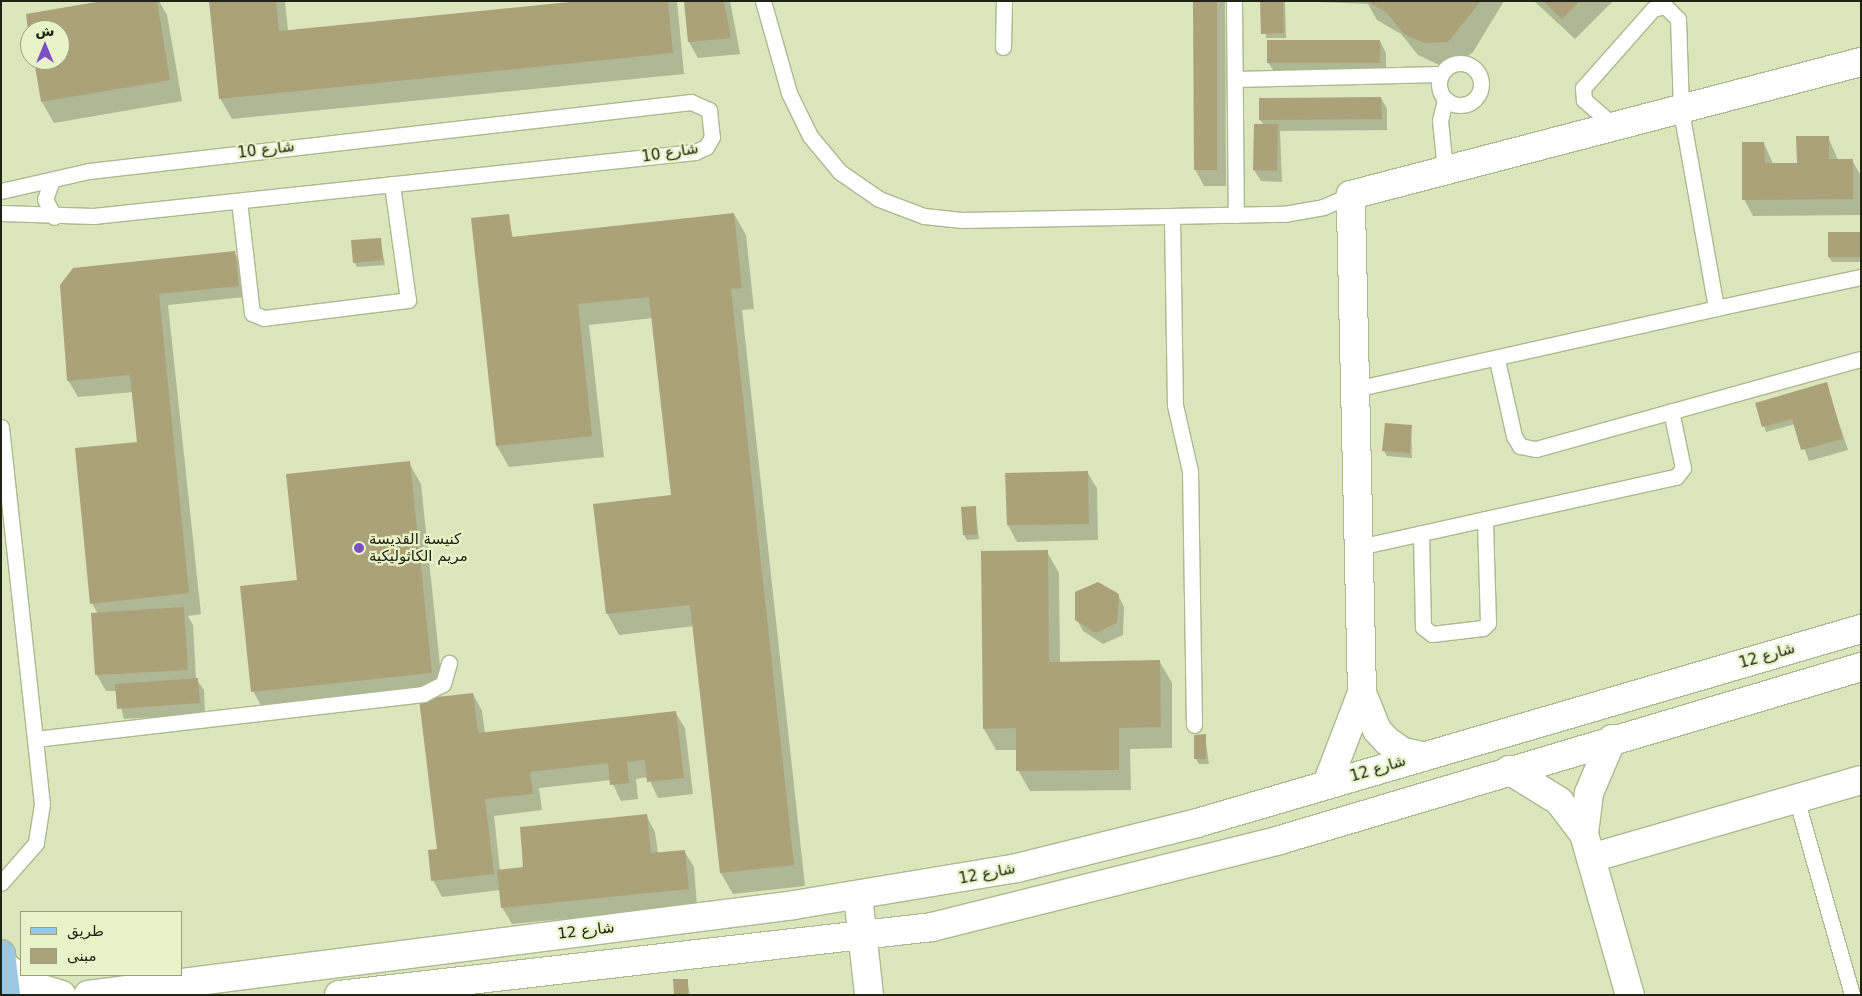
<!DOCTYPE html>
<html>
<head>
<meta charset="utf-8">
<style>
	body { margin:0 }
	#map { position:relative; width:1862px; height:996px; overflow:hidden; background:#dce5bb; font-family:"DejaVu Sans",Cairo,sans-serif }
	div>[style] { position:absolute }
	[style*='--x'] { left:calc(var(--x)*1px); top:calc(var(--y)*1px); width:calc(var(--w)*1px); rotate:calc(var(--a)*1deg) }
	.shadow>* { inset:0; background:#0003 }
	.building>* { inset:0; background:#aba27a }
	.roads { filter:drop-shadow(1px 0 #afb78f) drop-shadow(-1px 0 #afb78f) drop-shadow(0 1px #afb78f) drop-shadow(0 -1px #afb78f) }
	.service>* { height:15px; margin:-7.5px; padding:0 7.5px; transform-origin:7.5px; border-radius:7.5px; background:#fff }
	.service>.ring { margin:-7.5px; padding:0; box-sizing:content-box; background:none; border:15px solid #fff; border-radius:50% }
	.minor>* { height:28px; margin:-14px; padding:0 14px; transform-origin:14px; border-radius:14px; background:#fff }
	.tertiary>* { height:28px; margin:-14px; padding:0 14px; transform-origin:14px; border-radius:14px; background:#fff }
	.primary>* { height:28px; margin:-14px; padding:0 14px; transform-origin:14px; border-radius:14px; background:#9ac7e2 }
	.dots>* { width:14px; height:14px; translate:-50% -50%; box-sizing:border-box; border:2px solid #e9f2c8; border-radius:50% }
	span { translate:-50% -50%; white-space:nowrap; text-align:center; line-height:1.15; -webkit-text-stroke:4.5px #e9f2c8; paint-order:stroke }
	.street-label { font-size:15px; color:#202313 }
	.poi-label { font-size:15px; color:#202313 }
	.left { translate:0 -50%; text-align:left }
	.frame { position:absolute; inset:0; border:2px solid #202313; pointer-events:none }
	.legend { position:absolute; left:20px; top:911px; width:162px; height:65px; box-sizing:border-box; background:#e9f2c8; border:1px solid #999f80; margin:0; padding:6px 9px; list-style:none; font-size:15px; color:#202313 }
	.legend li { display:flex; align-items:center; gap:10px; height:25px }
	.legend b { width:25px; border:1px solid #999f80 }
	.north { position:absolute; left:20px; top:20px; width:50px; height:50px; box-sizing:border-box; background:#e9f2c8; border:1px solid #999f80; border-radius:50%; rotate:0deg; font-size:14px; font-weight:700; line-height:20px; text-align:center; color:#202313 }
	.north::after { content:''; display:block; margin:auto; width:18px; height:22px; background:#7c4fc7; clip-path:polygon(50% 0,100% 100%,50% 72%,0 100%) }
</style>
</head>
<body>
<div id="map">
	<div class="shadow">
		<i style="clip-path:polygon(109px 1px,159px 1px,167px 15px,182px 101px,54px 123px,42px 102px,35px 60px,60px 60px,60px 30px,30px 32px,27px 15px)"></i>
		<i style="clip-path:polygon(210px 1px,285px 1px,288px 31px,593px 1px,677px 1px,684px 74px,232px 119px,220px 98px)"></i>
		<i style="clip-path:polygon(685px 1px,730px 1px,740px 54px,698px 58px,689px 42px)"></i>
		<i style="clip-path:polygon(1194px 1px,1225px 1px,1226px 186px,1204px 186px,1195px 169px)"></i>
		<i style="clip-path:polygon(1262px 1px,1285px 1px,1286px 38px,1266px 38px)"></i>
		<i style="clip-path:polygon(1504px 1px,1473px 52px,1460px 63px,1437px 64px,1418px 55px,1401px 34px,1377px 20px,1368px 4px,1294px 1px)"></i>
		<i style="clip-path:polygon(1534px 1px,1613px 1px,1575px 39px)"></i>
		<i style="clip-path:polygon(1380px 41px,1386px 53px,1386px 73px,1275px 73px,1268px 62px)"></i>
		<i style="clip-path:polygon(1381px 98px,1387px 109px,1387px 130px,1280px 131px,1282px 182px,1261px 181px,1254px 170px,1264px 125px,1260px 120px)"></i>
		<i style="clip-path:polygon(1828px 137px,1838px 160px,1852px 160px,1861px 176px,1861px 215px,1753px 216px,1744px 199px,1764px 143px,1773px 164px,1798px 164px)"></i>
		<i style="clip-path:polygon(734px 214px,746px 235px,754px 309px,742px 310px,805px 886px,733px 894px,721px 873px,694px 626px,619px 635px,607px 613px,672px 497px,653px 318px,589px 325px,604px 457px,509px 467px,497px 446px,508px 215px,513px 238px)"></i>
		<i style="clip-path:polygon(1861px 233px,1861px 262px,1832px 262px,1829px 257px)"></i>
		<i style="clip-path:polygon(380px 239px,385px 265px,357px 267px,354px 262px)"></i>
		<i style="clip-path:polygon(234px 252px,241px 263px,244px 297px,168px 305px,201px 614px,188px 616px,193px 625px,196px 679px,204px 690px,205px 714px,124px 719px,117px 691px,106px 691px,97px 675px,98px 614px,92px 603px,138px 443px,133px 392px,78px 397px,68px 380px,61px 286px)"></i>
		<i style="clip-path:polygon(1826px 384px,1848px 450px,1809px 461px,1795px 424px,1766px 432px,1757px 403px)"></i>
		<i style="clip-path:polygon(1411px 427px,1412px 458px,1387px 456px,1384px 451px)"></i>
		<i style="clip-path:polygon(409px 463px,421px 484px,443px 694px,265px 713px,253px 691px)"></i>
		<i style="clip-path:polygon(1087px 472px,1097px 488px,1098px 540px,1017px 542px,1008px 525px,1006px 474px)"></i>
		<i style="clip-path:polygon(975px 507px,979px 539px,967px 540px,964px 535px)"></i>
		<i style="clip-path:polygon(1047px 552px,1059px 573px,1060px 663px,1160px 662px,1172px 683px,1172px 748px,1130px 749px,1131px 790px,1030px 791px,1018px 770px,1017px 750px,996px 750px,984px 729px)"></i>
		<i style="clip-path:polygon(1118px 595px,1124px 607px,1123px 635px,1103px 644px,1083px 631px,1077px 620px)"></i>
		<i style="clip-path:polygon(473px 694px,482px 711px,485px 733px,675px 712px,685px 728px,693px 794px,658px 798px,648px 777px,636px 779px,638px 799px,621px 801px,611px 780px,539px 788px,542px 810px,494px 816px,500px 871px,525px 869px,646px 815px,655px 832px,658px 854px,684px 851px,694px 867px,697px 906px,512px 924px,502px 907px,500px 890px,442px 897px,433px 880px)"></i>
		<i style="clip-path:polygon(1205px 736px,1209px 764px,1199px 764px,1196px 759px)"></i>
		<i style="clip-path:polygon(687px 980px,690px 995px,675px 995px)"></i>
	</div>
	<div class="building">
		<i style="clip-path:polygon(102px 1px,157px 1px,170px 80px,41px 102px,34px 60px,60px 60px,60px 30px,28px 30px,26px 14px)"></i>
		<i style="clip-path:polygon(209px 1px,276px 1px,279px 31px,580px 1px,668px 1px,673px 53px,219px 99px)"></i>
		<i style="clip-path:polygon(684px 1px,724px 1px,731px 38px,688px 42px)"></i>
		<i style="clip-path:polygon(1193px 1px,1217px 1px,1217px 170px,1194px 170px)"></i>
		<i style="clip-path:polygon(1260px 1px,1283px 1px,1284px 33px,1261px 34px)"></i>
		<i style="clip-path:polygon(1367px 1px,1481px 1px,1448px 42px,1424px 43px,1404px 34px,1387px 13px)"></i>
		<i style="clip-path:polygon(1543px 1px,1580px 1px,1562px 19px)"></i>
		<i style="clip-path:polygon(1267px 40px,1380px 40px,1380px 63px,1267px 63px)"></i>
		<i style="clip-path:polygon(1381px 97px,1382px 119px,1259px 120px,1259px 98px)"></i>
		<i style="clip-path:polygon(1254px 124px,1278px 124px,1277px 171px,1253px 170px)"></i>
		<i style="clip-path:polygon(1796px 136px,1829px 136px,1829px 159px,1853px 159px,1853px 199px,1742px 200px,1742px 142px,1764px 142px,1765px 163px,1797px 163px)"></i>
		<i style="clip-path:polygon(734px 213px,742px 288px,731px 289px,794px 865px,720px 873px,690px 605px,606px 614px,593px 504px,671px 495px,649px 297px,578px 304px,592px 436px,496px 446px,471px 218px,509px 214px,512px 237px)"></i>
		<i style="clip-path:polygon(1828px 232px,1861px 232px,1861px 257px,1828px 257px)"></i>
		<i style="clip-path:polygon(381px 238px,383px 260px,353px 263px,351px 240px)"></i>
		<i style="clip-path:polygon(235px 251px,239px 286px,159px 294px,189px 593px,90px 604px,75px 448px,137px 442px,130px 375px,67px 381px,60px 285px,73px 268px)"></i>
		<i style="clip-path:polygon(1827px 382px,1843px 439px,1801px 450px,1792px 419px,1762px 427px,1755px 403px)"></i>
		<i style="clip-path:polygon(1385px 423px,1412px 425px,1410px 453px,1382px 451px)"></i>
		<i style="clip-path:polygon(410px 461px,432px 673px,251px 692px,240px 586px,297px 580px,286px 474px)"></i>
		<i style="clip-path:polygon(1088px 471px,1089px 524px,1007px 525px,1005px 473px)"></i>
		<i style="clip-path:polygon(976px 506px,977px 535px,963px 535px,961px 507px)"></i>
		<i style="clip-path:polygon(1048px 550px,1049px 662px,1160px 660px,1161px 727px,1119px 728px,1119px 770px,1016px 771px,1016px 728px,983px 729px,981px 551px)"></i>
		<i style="clip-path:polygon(1098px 582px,1119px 594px,1117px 623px,1096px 633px,1075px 620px,1075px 592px)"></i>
		<i style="clip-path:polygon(184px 607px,188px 670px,95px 675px,91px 613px)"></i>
		<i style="clip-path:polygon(198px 678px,200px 703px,117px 709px,115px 684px)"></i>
		<i style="clip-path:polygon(473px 693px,478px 733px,676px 711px,684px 778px,647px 782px,645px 760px,627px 762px,629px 783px,610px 785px,608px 763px,530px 772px,533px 794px,485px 799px,494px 874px,431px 881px,428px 850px,437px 849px,419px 699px)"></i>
		<i style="clip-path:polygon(1206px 734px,1206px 759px,1194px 759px,1194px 735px)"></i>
		<i style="clip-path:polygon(647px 814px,651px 853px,685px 850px,689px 889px,501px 908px,497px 870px,523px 867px,520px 827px)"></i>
		<i style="clip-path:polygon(673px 979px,688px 979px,688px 995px,674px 995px)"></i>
	</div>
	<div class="roads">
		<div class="service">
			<i style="--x:763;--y:1;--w:96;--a:74.2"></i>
			<i style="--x:789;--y:93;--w:48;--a:64"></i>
			<i style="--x:810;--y:136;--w:47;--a:50.2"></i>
			<i style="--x:840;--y:172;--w:47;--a:34.7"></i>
			<i style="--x:879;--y:199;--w:48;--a:20.7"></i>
			<i style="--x:924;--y:216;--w:38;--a:6"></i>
			<i style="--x:962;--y:220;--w:322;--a:-1.1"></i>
			<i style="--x:1284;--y:214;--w:40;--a:-10"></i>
			<i style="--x:1323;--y:207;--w:30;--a:-23"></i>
			<i style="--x:1234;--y:1;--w:214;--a:89.5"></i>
			<i style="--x:1003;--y:47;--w:46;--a:-88.8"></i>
			<i class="ring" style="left:1439px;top:63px;width:27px;height:27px"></i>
			<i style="--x:1235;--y:79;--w:206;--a:-1.4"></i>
			<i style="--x:1614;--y:126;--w:40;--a:-139"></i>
			<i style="--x:1584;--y:100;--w:12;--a:-95"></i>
			<i style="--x:1583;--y:88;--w:106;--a:-48.5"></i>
			<i style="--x:1653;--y:9;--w:12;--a:-14"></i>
			<i style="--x:1665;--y:6;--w:18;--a:45"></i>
			<i style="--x:1678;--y:19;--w:92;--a:88.1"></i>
			<i style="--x:1681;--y:111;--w:200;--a:79.9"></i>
			<i style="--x:1716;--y:308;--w:148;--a:-12.1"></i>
			<i style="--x:1445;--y:169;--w:48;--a:-95.9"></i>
			<i style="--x:1440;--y:121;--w:23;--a:-77"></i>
			<i style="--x:52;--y:180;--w:20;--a:110"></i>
			<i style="--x:45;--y:199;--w:20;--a:63"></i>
			<i style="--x:1;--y:191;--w:90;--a:-12.8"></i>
			<i style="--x:89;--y:171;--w:606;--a:-6.54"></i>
			<i style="--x:691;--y:102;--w:20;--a:24"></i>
			<i style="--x:709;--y:110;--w:27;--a:84"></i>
			<i style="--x:712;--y:137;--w:12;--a:121"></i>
			<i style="--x:706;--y:147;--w:12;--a:156"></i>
			<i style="--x:695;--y:152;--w:605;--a:173.93"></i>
			<i style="--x:93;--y:216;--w:92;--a:-178.1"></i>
			<i style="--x:239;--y:201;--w:113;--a:83.4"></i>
			<i style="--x:252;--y:313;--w:13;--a:23"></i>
			<i style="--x:264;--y:318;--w:145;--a:-7.1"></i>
			<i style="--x:408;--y:300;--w:117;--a:-97.9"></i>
			<i style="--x:1172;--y:217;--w:188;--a:89.1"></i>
			<i style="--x:1175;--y:405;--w:68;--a:77.2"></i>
			<i style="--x:1190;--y:471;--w:254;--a:89.1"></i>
			<i style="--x:1497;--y:360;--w:78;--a:77.4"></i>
			<i style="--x:1514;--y:436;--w:12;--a:59"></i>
			<i style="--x:1520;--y:446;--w:16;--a:11"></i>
			<i style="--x:1536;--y:449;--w:337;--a:-15.5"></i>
			<i style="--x:1355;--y:389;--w:370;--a:-12.6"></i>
			<i style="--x:1;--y:427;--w:379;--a:83.8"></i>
			<i style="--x:42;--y:804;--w:39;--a:99"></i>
			<i style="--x:36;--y:843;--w:53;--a:131.2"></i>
			<i style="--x:1421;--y:533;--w:94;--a:88.8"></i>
			<i style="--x:1423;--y:627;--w:11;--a:38"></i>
			<i style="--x:1432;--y:634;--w:51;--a:-6.7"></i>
			<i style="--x:1483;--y:628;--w:7;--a:-45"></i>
			<i style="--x:1488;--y:623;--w:104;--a:-91.7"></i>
			<i style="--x:1359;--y:547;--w:325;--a:-12.5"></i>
			<i style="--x:1676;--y:477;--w:11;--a:-52"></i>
			<i style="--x:1683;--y:468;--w:58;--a:-101.9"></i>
			<i style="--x:35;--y:739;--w:391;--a:-6.6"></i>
			<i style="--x:423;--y:694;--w:22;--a:-27"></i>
			<i style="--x:443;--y:684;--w:22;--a:-74"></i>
			<i style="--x:1796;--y:798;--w:205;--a:74.1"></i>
		</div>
		<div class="minor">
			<i style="--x:1612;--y:739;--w:59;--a:113.1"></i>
			<i style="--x:1589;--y:793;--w:41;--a:97"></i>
			<i style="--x:1584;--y:834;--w:167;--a:74.1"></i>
			<i style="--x:1422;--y:756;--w:19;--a:-168"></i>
			<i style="--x:1403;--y:752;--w:19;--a:-145"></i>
			<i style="--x:1387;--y:741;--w:15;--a:-132"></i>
			<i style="--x:1377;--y:730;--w:40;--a:-112"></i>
			<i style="--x:1362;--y:693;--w:498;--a:-91.3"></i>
			<i style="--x:1351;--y:195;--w:527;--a:-14.62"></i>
			<i style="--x:1509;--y:770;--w:59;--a:31.8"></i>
			<i style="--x:1559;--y:801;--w:41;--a:52.9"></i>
			<i style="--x:1327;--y:784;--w:97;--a:-69"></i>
			<i style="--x:1591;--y:858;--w:281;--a:-16.1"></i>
			<i style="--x:858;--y:895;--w:101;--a:83.7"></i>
		</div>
		<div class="tertiary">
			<i style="--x:3;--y:965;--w:33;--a:38"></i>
			<i style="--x:29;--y:985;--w:34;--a:17"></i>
			<i style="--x:88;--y:995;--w:712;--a:-7.26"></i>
			<i style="--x:794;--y:905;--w:226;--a:-9.4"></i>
			<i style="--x:1017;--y:868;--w:186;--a:-14"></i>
			<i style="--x:1197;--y:823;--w:692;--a:-16.29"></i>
			<i style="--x:339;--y:995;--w:597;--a:-6.54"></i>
			<i style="--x:932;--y:927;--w:359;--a:-14"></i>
			<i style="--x:1280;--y:840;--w:606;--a:-16.58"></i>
		</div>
		<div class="primary">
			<i style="--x:1;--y:954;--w:41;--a:83"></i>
		</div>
	</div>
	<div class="dots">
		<i style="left:359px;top:548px;background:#7c4fc7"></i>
	</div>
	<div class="street-label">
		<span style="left:266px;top:150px;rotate:-7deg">شارع 10</span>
		<span style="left:670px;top:153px;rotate:-9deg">شارع 10</span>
		<span style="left:1767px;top:656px;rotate:-16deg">شارع 12</span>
		<span style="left:1378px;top:769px;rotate:-17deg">شارع 12</span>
		<span style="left:987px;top:874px;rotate:-11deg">شارع 12</span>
		<span style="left:586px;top:931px;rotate:-7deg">شارع 12</span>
	</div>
	<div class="poi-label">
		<span class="left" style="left:369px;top:548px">كنيسة القديسة<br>مريم الكاثوليكية</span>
	</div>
	<div class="frame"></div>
	<ul class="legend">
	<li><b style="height:6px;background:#9ac7e2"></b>طريق</li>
	<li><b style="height:14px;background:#aba27a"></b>مبنى</li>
	</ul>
	<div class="north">ش</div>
</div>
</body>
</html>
